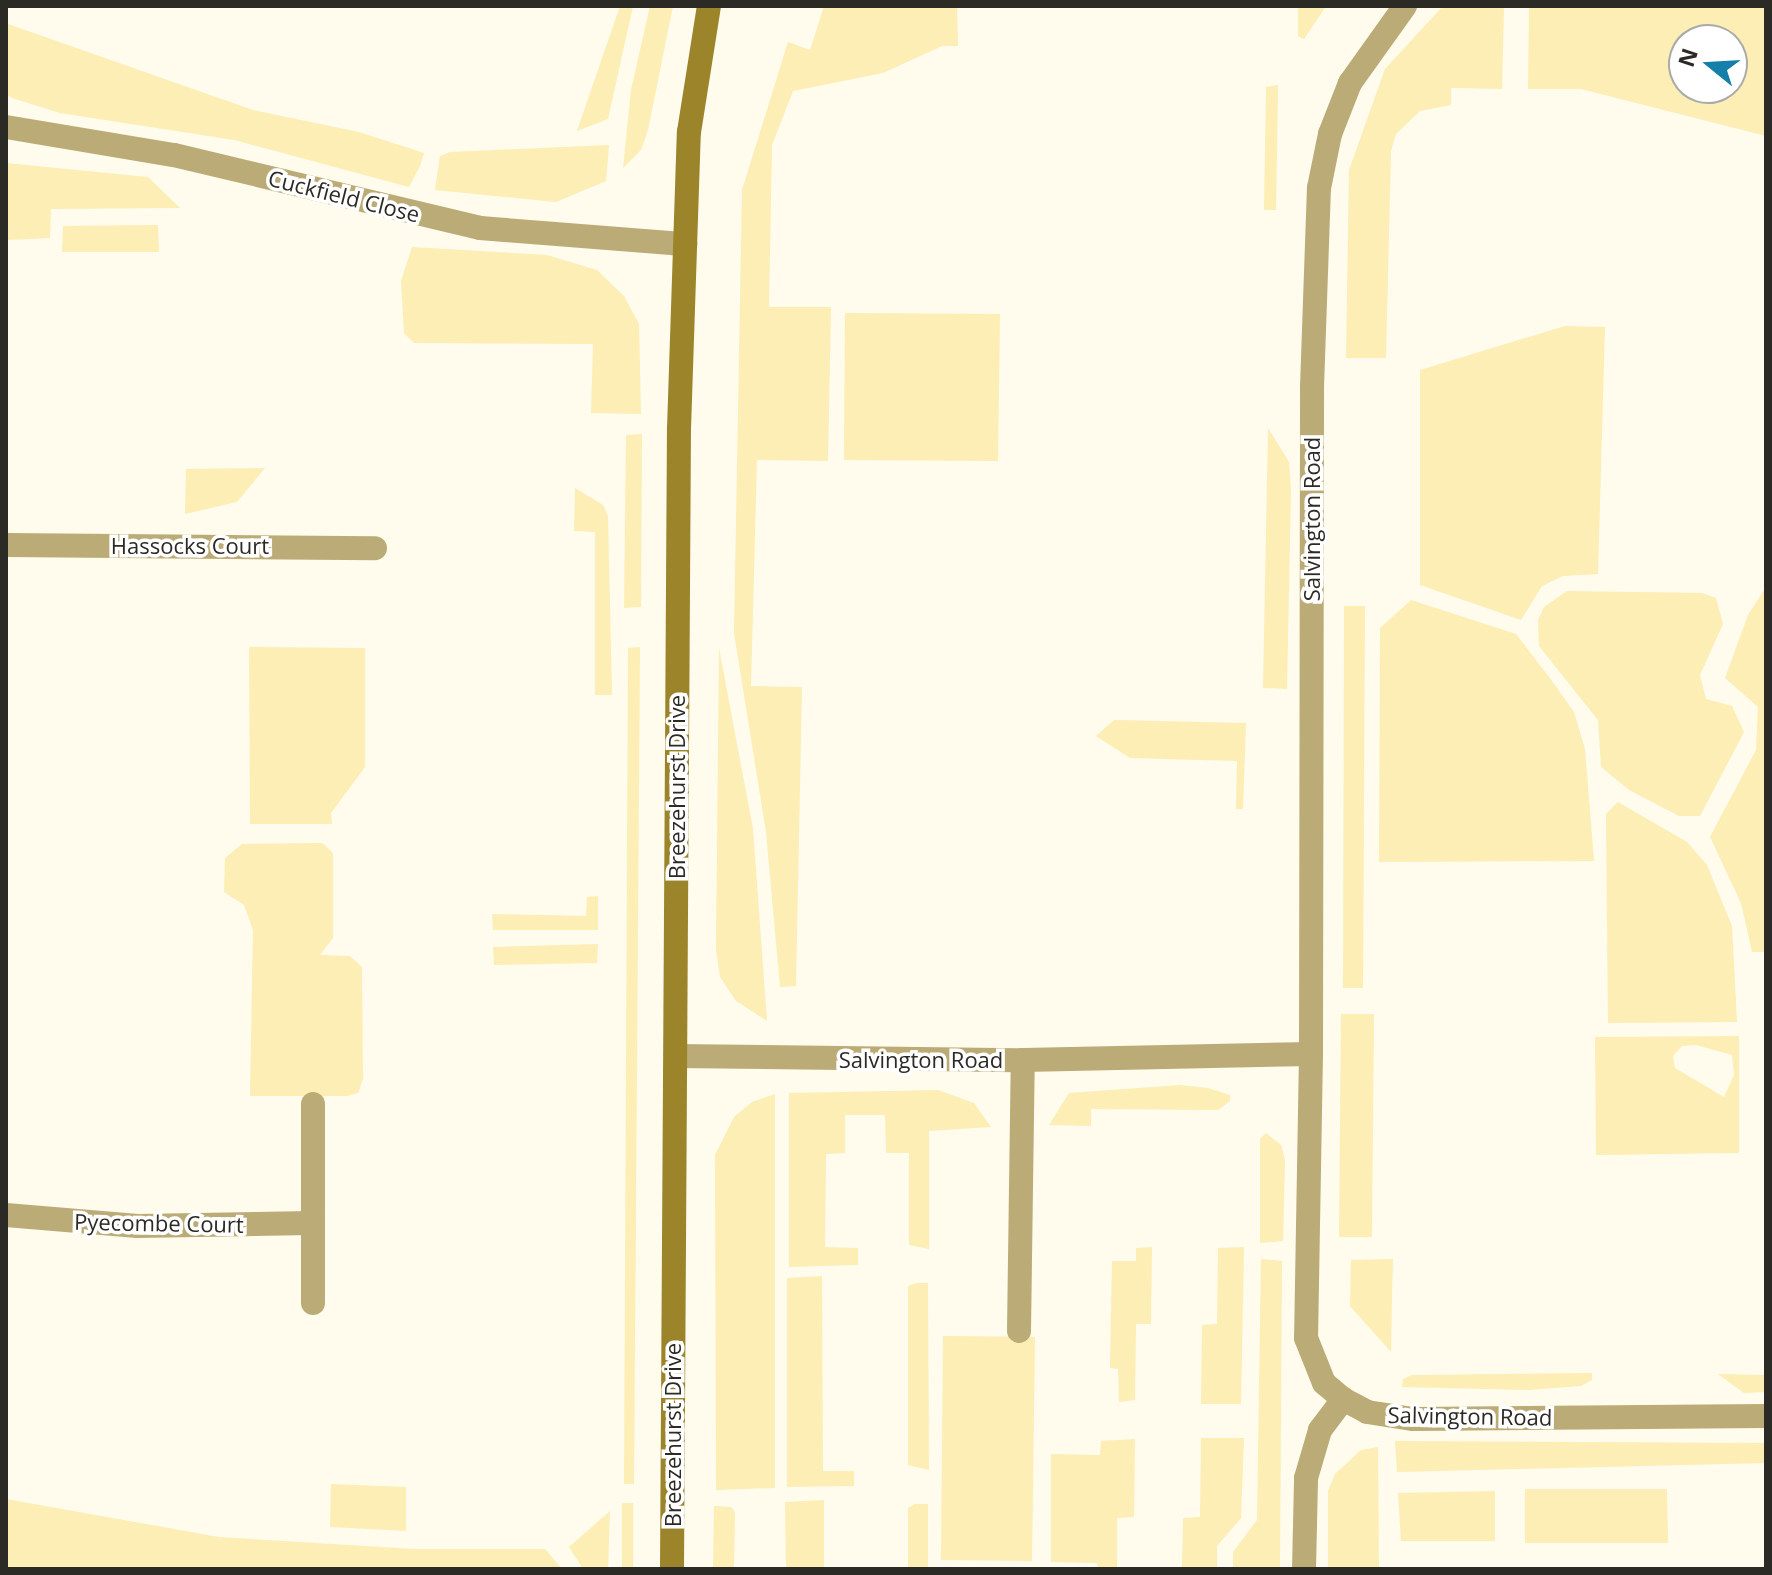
<!DOCTYPE html>
<html>
<head>
<meta charset="utf-8">
<style>
	body { margin:0 }
	#map { position:relative; width:1772px; height:1575px; overflow:hidden; background:#fffbed; font-family:"Open Sans",sans-serif }
	div>[style] { position:absolute }
	[style*='--x'] { left:calc(var(--x)*1px); top:calc(var(--y)*1px); width:calc(var(--w)*1px); rotate:calc(var(--a)*1deg) }
	.green>* { inset:0; background:#fceeb5 }
	.lane>* { height:24px; margin:-12px; padding:0 12px; transform-origin:12px; border-radius:12px; background:#bbac77 }
	.street>* { height:24px; margin:-12px; padding:0 12px; transform-origin:12px; border-radius:12px; background:#bbac77 }
	.secondary>* { height:24px; margin:-12px; padding:0 12px; transform-origin:12px; border-radius:12px; background:#9c842b }
	span { translate:-50% -50%; white-space:nowrap; text-align:center; line-height:1.15; -webkit-text-stroke:7px #fff; paint-order:stroke }
	.street-label { font-size:22px; color:#2b2a24 }
	.frame { position:absolute; inset:0; border:8px solid #2b2a24; pointer-events:none }
	.north { position:absolute; left:1668px; top:24px; width:80px; height:80px; box-sizing:border-box; background:#fff; border:2px solid #aaaaa7; border-radius:50%; rotate:288deg; font-size:22px; font-weight:700; line-height:32px; text-align:center; color:#2b2a24 }
	.north::after { content:''; display:block; margin:auto; width:28px; height:36px; background:#147fa8; clip-path:polygon(50% 0,100% 100%,50% 72%,0 100%) }
</style>
</head>
<body>
<div id="map">
	<div class="green">
		<i style="clip-path:polygon(620px 6px,633px 6px,608px 119px,577px 131px)"></i>
		<i style="clip-path:polygon(650px 6px,673px 6px,648px 130px,641px 150px,623px 168px,631px 90px)"></i>
		<i style="clip-path:polygon(824px 6px,957px 6px,958px 46px,942px 46px,883px 73px,793px 91px,772px 145px,769px 307px,831px 307px,828px 461px,757px 460px,751px 686px,802px 687px,796px 986px,780px 987px,766px 832px,734px 633px,742px 190px,788px 42px,810px 50px)"></i>
		<i style="clip-path:polygon(1298px 6px,1326px 6px,1304px 39px,1298px 36px)"></i>
		<i style="clip-path:polygon(1443px 6px,1504px 6px,1502px 89px,1451px 88px,1451px 105px,1420px 111px,1396px 134px,1391px 151px,1386px 358px,1346px 358px,1349px 170px,1385px 69px)"></i>
		<i style="clip-path:polygon(evenodd,1529px 6px,1766px 6px,1766px 136px,1581px 89px,1528px 89px,1529px 6px,1684px 40px,1732px 40px,1732px 88px,1684px 88px,1684px 40px)"></i>
		<i style="clip-path:polygon(6px 11px,8px 24px,253px 110px,359px 132px,424px 153px,420px 166px,409px 187px,234px 140px,60px 113px,15px 99px,6px 95px)"></i>
		<i style="clip-path:polygon(1278px 85px,1276px 210px,1264px 210px,1266px 87px)"></i>
		<i style="clip-path:polygon(609px 145px,606px 181px,556px 202px,435px 190px,440px 156px,450px 152px)"></i>
		<i style="clip-path:polygon(6px 163px,148px 177px,180px 208px,51px 209px,50px 238px,6px 240px)"></i>
		<i style="clip-path:polygon(158px 225px,159px 252px,62px 252px,63px 226px)"></i>
		<i style="clip-path:polygon(412px 247px,547px 255px,597px 270px,624px 296px,639px 324px,641px 414px,591px 413px,593px 344px,414px 343px,404px 333px,401px 281px)"></i>
		<i style="clip-path:polygon(845px 313px,1000px 314px,998px 461px,844px 460px)"></i>
		<i style="clip-path:polygon(1565px 326px,1605px 327px,1598px 574px,1563px 576px,1542px 586px,1521px 620px,1420px 585px,1420px 370px)"></i>
		<i style="clip-path:polygon(1268px 428px,1289px 462px,1291px 488px,1287px 689px,1263px 688px)"></i>
		<i style="clip-path:polygon(642px 434px,641px 607px,624px 608px,626px 435px)"></i>
		<i style="clip-path:polygon(265px 468px,237px 502px,185px 514px,186px 469px)"></i>
		<i style="clip-path:polygon(575px 488px,603px 505px,608px 516px,612px 695px,595px 695px,595px 532px,574px 531px)"></i>
		<i style="clip-path:polygon(1766px 587px,1766px 952px,1752px 952px,1741px 903px,1710px 837px,1756px 750px,1758px 707px,1725px 678px,1748px 615px)"></i>
		<i style="clip-path:polygon(1567px 591px,1702px 593px,1716px 598px,1723px 624px,1700px 675px,1706px 699px,1732px 706px,1744px 732px,1700px 816px,1679px 816px,1629px 790px,1601px 767px,1598px 720px,1539px 646px,1538px 620px,1544px 607px)"></i>
		<i style="clip-path:polygon(1411px 600px,1516px 634px,1552px 681px,1574px 712px,1585px 749px,1594px 861px,1379px 862px,1380px 628px)"></i>
		<i style="clip-path:polygon(1344px 606px,1365px 606px,1363px 988px,1343px 988px)"></i>
		<i style="clip-path:polygon(249px 647px,365px 648px,365px 767px,331px 813px,332px 824px,250px 824px)"></i>
		<i style="clip-path:polygon(640px 647px,634px 1484px,624px 1484px,628px 648px)"></i>
		<i style="clip-path:polygon(719px 648px,753px 829px,767px 1021px,736px 1001px,720px 977px,716px 950px)"></i>
		<i style="clip-path:polygon(1114px 720px,1246px 723px,1243px 809px,1236px 809px,1237px 761px,1130px 758px,1096px 736px)"></i>
		<i style="clip-path:polygon(1618px 802px,1687px 842px,1707px 865px,1732px 926px,1737px 1022px,1608px 1023px,1606px 814px)"></i>
		<i style="clip-path:polygon(322px 843px,333px 853px,333px 938px,320px 955px,350px 956px,362px 967px,363px 1079px,358px 1093px,347px 1096px,250px 1096px,253px 930px,244px 905px,224px 892px,225px 858px,242px 844px)"></i>
		<i style="clip-path:polygon(598px 896px,598px 930px,493px 930px,492px 914px,586px 916px,587px 897px)"></i>
		<i style="clip-path:polygon(598px 944px,597px 963px,494px 965px,493px 947px)"></i>
		<i style="clip-path:polygon(1341px 1014px,1374px 1014px,1372px 1237px,1339px 1237px)"></i>
		<i style="clip-path:polygon(evenodd,1739px 1036px,1739px 1153px,1596px 1155px,1595px 1037px,1739px 1036px,1696px 1045px,1732px 1055px,1734px 1075px,1724px 1097px,1675px 1068px,1673px 1056px,1682px 1046px,1696px 1045px)"></i>
		<i style="clip-path:polygon(1181px 1085px,1208px 1088px,1230px 1095px,1230px 1101px,1218px 1110px,1091px 1109px,1091px 1126px,1049px 1125px,1069px 1093px)"></i>
		<i style="clip-path:polygon(938px 1090px,974px 1103px,991px 1127px,929px 1131px,929px 1249px,909px 1245px,909px 1153px,886px 1153px,885px 1115px,845px 1115px,845px 1153px,826px 1154px,825px 1247px,858px 1248px,858px 1265px,789px 1267px,789px 1093px)"></i>
		<i style="clip-path:polygon(775px 1094px,775px 1488px,716px 1490px,715px 1155px,734px 1117px,752px 1102px)"></i>
		<i style="clip-path:polygon(1266px 1133px,1281px 1145px,1285px 1160px,1283px 1241px,1260px 1243px,1260px 1139px)"></i>
		<i style="clip-path:polygon(1152px 1247px,1151px 1324px,1136px 1324px,1135px 1400px,1119px 1402px,1118px 1369px,1110px 1368px,1112px 1261px,1136px 1261px,1136px 1248px)"></i>
		<i style="clip-path:polygon(1244px 1247px,1241px 1404px,1201px 1404px,1202px 1325px,1217px 1324px,1218px 1248px)"></i>
		<i style="clip-path:polygon(1261px 1259px,1282px 1261px,1280px 1569px,1233px 1569px,1233px 1552px,1257px 1520px)"></i>
		<i style="clip-path:polygon(1393px 1259px,1392px 1297px,1391px 1352px,1350px 1306px,1351px 1260px)"></i>
		<i style="clip-path:polygon(822px 1276px,823px 1471px,854px 1471px,854px 1486px,787px 1487px,787px 1278px)"></i>
		<i style="clip-path:polygon(916px 1283px,928px 1283px,929px 1470px,908px 1465px,908px 1286px)"></i>
		<i style="clip-path:polygon(943px 1336px,1035px 1337px,1032px 1561px,941px 1560px)"></i>
		<i style="clip-path:polygon(1592px 1373px,1592px 1380px,1581px 1386px,1528px 1390px,1402px 1387px,1403px 1379px,1412px 1375px)"></i>
		<i style="clip-path:polygon(1718px 1374px,1766px 1375px,1766px 1392px,1744px 1393px)"></i>
		<i style="clip-path:polygon(1201px 1438px,1244px 1438px,1241px 1518px,1217px 1546px,1217px 1569px,1182px 1569px,1183px 1518px,1200px 1517px)"></i>
		<i style="clip-path:polygon(1135px 1439px,1134px 1517px,1117px 1518px,1117px 1569px,1098px 1569px,1097px 1563px,1051px 1562px,1051px 1454px,1100px 1455px,1101px 1441px)"></i>
		<i style="clip-path:polygon(1395px 1441px,1766px 1443px,1766px 1463px,1397px 1472px)"></i>
		<i style="clip-path:polygon(1378px 1447px,1379px 1569px,1328px 1569px,1328px 1491px,1335px 1474px,1361px 1450px)"></i>
		<i style="clip-path:polygon(331px 1484px,406px 1487px,406px 1531px,330px 1527px)"></i>
		<i style="clip-path:polygon(1525px 1489px,1667px 1489px,1668px 1543px,1525px 1543px)"></i>
		<i style="clip-path:polygon(1495px 1491px,1495px 1541px,1401px 1541px,1398px 1493px)"></i>
		<i style="clip-path:polygon(6px 1499px,219px 1537px,415px 1549px,545px 1549px,562px 1569px,6px 1569px)"></i>
		<i style="clip-path:polygon(824px 1500px,824px 1569px,786px 1569px,785px 1502px)"></i>
		<i style="clip-path:polygon(622px 1503px,633px 1503px,633px 1569px,622px 1569px)"></i>
		<i style="clip-path:polygon(915px 1504px,928px 1504px,928px 1569px,908px 1569px,908px 1508px)"></i>
		<i style="clip-path:polygon(714px 1506px,731px 1507px,735px 1512px,734px 1569px,713px 1569px)"></i>
		<i style="clip-path:polygon(610px 1511px,608px 1569px,583px 1569px,569px 1547px)"></i>
	</div>
	<div class="lane">
		<i style="--x:1019;--y:1331;--w:271;--a:-89.2"></i>
		<i style="--x:1304;--y:1569;--w:91;--a:-88.7"></i>
		<i style="--x:1306;--y:1478;--w:50;--a:-73.7"></i>
		<i style="--x:1320;--y:1430;--w:39;--a:-53"></i>
	</div>
	<div class="street">
		<i style="--x:6;--y:127;--w:170;--a:9.5"></i>
		<i style="--x:174;--y:155;--w:315;--a:13.4"></i>
		<i style="--x:480;--y:228;--w:206;--a:4.5"></i>
		<i style="--x:6;--y:545;--w:369;--a:0.5"></i>
		<i style="--x:1311;--y:1054;--w:284;--a:91"></i>
		<i style="--x:1306;--y:1338;--w:48;--a:68.2"></i>
		<i style="--x:1324;--y:1383;--w:25;--a:40"></i>
		<i style="--x:1343;--y:1399;--w:27;--a:28"></i>
		<i style="--x:1367;--y:1412;--w:47;--a:8.7"></i>
		<i style="--x:1413;--y:1419;--w:353;--a:-0.5"></i>
		<i style="--x:676;--y:1056;--w:347;--a:0.7"></i>
		<i style="--x:1023;--y:1060;--w:288;--a:-1.2"></i>
		<i style="--x:1311;--y:1054;--w:667;--a:-89.91"></i>
		<i style="--x:1312;--y:387;--w:199;--a:-88"></i>
		<i style="--x:1319;--y:188;--w:55;--a:-78.5"></i>
		<i style="--x:1330;--y:134;--w:55;--a:-68.6"></i>
		<i style="--x:1350;--y:83;--w:95;--a:-54.5"></i>
		<i style="--x:313;--y:1104;--w:199;--a:90"></i>
		<i style="--x:6;--y:1215;--w:132;--a:4.8"></i>
		<i style="--x:138;--y:1226;--w:174;--a:-1"></i>
	</div>
	<div class="secondary">
		<i style="--x:672;--y:1569;--w:1140;--a:-89.65"></i>
		<i style="--x:679;--y:429;--w:297;--a:-88.1"></i>
		<i style="--x:689;--y:132;--w:128;--a:-81"></i>
	</div>
	<div class="street-label">
		<span style="left:344px;top:196px;rotate:14deg">Cuckfield Close</span>
		<span style="left:1312px;top:519px;rotate:-90deg">Salvington Road</span>
		<span style="left:190px;top:546px">Hassocks Court</span>
		<span style="left:677px;top:787px;rotate:-90deg">Breezehurst Drive</span>
		<span style="left:921px;top:1060px">Salvington Road</span>
		<span style="left:159px;top:1223px;rotate:1deg">Pyecombe Court</span>
		<span style="left:1470px;top:1416px;rotate:1deg">Salvington Road</span>
		<span style="left:673px;top:1435px;rotate:-90deg">Breezehurst Drive</span>
	</div>
	<div class="frame"></div>
	<div class="north">N</div>
</div>
</body>
</html>
